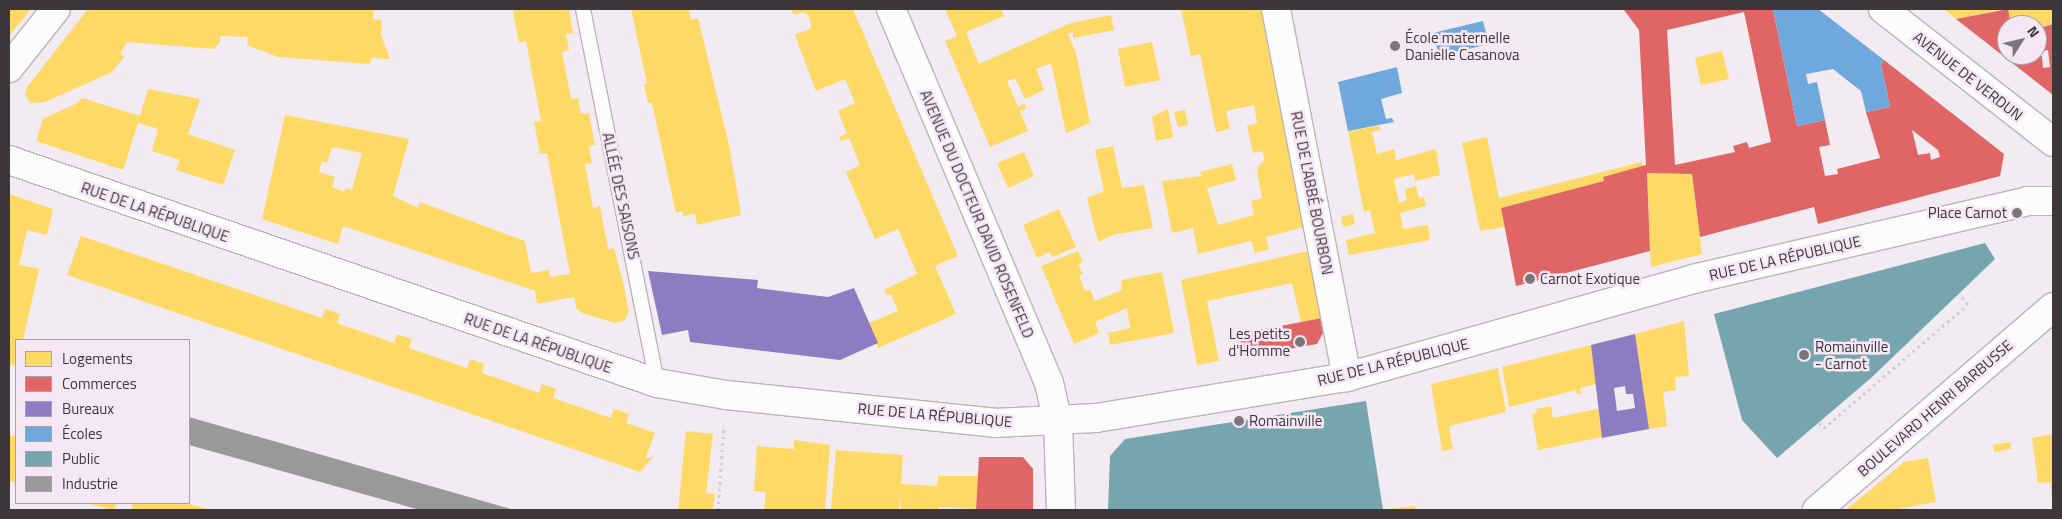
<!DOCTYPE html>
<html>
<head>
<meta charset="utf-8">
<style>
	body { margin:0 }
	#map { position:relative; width:2062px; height:519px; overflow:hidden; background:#f2ebf1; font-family:"Titillium Web",sans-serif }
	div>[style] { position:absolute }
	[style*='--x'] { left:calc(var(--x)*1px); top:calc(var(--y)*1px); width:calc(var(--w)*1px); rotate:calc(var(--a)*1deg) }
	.homes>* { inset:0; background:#ffd966 }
	.shops>* { inset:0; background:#e06666 }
	.offices>* { inset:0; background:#8e7cc3 }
	.schools>* { inset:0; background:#6fa8dc }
	.public>* { inset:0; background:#76a5af }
	.industry>* { inset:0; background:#999 }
	.path>* { height:3px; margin-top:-1.5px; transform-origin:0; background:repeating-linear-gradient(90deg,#d0ccd0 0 2.5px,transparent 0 6.5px) }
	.roads { filter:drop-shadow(1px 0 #b9b4b9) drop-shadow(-1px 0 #b9b4b9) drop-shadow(0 1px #b9b4b9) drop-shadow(0 -1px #b9b4b9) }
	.lane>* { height:14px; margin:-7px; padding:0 7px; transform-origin:7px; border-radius:7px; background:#fdfcfd }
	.street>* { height:28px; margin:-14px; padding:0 14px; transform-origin:14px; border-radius:14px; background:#fdfcfd }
	.secondary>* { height:28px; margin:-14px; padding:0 14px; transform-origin:14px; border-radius:14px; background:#fdfcfd }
	.dots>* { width:14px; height:14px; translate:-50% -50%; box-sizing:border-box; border:2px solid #f5e8f4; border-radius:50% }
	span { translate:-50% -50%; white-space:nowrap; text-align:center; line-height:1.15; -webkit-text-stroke:5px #f5e8f4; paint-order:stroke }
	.poi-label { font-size:15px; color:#3d373c }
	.left { translate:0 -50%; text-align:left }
	.right { translate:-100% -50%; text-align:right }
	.street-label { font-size:15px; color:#3d373c }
	.frame { position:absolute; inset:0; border:10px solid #3d373c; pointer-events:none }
	.legend { position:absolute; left:15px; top:339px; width:175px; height:165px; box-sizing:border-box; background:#f5e8f4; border:1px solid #aba1aa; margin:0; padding:6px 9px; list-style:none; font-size:15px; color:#3d373c }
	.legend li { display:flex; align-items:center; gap:10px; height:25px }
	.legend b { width:25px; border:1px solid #aba1aa }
	.north { position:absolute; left:1997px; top:15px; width:50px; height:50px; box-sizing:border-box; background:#f5e8f4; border:1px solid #aba1aa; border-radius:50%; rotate:54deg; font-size:14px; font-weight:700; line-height:20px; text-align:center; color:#3d373c }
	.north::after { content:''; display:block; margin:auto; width:18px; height:22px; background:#7c767b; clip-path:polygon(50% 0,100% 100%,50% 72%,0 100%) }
</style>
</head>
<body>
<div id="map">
	<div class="homes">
		<i style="clip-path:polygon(9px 9px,31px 9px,9px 36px)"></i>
		<i style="clip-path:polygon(88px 9px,374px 9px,373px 19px,382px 20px,381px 35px,390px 59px,371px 58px,370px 64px,278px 57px,247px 45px,248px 37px,221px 36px,219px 44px,213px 49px,127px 42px,120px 54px,124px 57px,112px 72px,45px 102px,30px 103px,25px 94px,27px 87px)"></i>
		<i style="clip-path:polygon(evenodd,520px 9px,569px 9px,573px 33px,566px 34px,569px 50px,562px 52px,571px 99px,578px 98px,581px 114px,589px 113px,595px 145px,589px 146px,592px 163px,585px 164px,593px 208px,600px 206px,608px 249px,614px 248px,623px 282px,629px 312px,625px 320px,615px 323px,582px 313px,576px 308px,574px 297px,537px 304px,535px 291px,343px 226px,338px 244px,262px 219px,285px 115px,409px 139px,393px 196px,418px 208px,420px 202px,525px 241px,531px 273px,549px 270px,550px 277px,570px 274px,547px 153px,540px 154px,534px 122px,541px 121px,526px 41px,519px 43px,513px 11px,520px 9px,332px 147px,362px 153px,352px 190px,346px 188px,344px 192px,332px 187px,335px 177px,319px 172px,322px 161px,327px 163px,332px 147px)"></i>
		<i style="clip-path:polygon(631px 9px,689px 9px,691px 20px,698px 18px,729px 145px,741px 215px,697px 225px,695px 214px,683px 216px,682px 211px,676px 213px,652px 103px,648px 103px,644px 84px,647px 83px)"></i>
		<i style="clip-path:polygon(791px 9px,853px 9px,958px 256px,935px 266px,956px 314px,878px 348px,869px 323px,898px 311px,891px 294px,887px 295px,884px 290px,917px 274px,898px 229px,875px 239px,846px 172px,860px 165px,849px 138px,841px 141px,839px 137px,847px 133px,838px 111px,855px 103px,845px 79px,816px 91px,795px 35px,810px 29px,811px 23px,808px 15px,803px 12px,794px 15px)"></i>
		<i style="clip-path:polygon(945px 9px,1001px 9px,1004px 16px,966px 32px,979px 64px,1071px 23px,1111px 15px,1114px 30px,1073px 38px,1073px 32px,1068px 34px,1076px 53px,1090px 123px,1066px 133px,1051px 63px,1036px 69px,1044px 90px,1025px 99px,1015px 78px,1007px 81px,1018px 107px,1024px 103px,1026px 108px,1020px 111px,1028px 131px,990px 147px,945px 41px,957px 36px)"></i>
		<i style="clip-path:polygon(1181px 9px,1261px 9px,1304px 227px,1266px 237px,1269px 249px,1255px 253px,1251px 241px,1198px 254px,1193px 228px,1172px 233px,1162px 181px,1202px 176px,1200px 172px,1232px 164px,1236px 180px,1207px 188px,1218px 225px,1254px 215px,1251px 201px,1262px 198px,1257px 172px,1259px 165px,1265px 160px,1262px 151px,1253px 153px,1247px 126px,1257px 123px,1254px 105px,1226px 111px,1230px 129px,1216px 132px,1200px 54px,1191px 56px)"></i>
		<i style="clip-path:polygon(1944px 9px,1999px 9px,1999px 10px,1956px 19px)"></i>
		<i style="clip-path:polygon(2008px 9px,2053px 9px,2053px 24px,2037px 29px,2037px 25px,2011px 25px)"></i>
		<i style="clip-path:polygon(1152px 42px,1160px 80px,1125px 87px,1118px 49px)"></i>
		<i style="clip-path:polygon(1722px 51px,1729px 79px,1701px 85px,1695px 58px)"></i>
		<i style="clip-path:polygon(148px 89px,200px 99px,188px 134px,235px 150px,223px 185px,176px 170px,180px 160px,152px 151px,158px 129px,138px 123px,123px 170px,36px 141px,43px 119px,75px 104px,82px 98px,140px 116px)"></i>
		<i style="clip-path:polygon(1168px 109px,1173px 137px,1156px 141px,1152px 117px)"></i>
		<i style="clip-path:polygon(1185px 110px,1188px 125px,1178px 127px,1174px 112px)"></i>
		<i style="clip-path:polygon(1379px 126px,1381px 130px,1372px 132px,1377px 154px,1394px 149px,1396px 160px,1436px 149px,1440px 175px,1415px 181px,1414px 174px,1394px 179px,1399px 203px,1407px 200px,1405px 189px,1416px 186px,1419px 198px,1424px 197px,1426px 206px,1400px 213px,1403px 229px,1428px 225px,1430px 240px,1349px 255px,1346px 240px,1375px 233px,1370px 210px,1364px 212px,1348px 131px)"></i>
		<i style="clip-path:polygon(1487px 137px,1499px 198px,1642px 162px,1643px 166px,1603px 177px,1604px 181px,1501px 208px,1505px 227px,1480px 231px,1462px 143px)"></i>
		<i style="clip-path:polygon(1113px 146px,1122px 188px,1144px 185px,1153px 228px,1112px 235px,1098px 242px,1087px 198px,1104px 191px,1095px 150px)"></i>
		<i style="clip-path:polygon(1024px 152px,1034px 176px,1008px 188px,997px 163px)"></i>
		<i style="clip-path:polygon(1647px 173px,1692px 174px,1702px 254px,1651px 267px)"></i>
		<i style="clip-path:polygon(9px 194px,53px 209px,47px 235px,27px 230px,19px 265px,39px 269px,23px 340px,16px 340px,16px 366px,9px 364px)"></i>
		<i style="clip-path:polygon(1059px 209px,1076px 247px,1052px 257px,1049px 252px,1037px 258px,1023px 225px)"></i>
		<i style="clip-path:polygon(1353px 214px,1355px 224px,1343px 227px,1341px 217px)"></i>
		<i style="clip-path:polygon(81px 236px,322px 318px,325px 309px,340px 314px,337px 323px,394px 343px,397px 334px,412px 339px,409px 348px,467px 368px,470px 359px,484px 364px,482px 373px,539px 393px,542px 384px,556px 389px,553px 398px,611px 418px,614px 409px,629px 414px,626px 423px,655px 433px,645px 459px,654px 456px,640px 472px,67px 275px)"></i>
		<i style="clip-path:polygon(1078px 251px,1083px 262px,1078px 264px,1083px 274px,1079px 276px,1085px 291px,1090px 289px,1095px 301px,1122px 290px,1121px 280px,1162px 272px,1174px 333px,1110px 345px,1108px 333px,1130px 328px,1127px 308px,1095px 322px,1099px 333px,1074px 344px,1041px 266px)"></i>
		<i style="clip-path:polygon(1308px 251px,1322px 318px,1301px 322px,1292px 283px,1207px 301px,1219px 361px,1197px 365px,1181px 280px)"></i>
		<i style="clip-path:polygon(1684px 321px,1689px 376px,1675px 377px,1676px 390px,1663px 392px,1667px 426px,1649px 429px,1635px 334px)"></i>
		<i style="clip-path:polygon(1591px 345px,1596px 384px,1580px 388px,1581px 393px,1577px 394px,1576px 390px,1509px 407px,1502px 367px)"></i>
		<i style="clip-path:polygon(1498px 368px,1506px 412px,1449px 426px,1453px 449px,1442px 451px,1431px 384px)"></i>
		<i style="clip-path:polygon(1551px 406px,1553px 418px,1598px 409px,1602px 437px,1538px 450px,1532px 414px,1537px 412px,1536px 409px)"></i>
		<i style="clip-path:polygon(686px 431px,713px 434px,706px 493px,715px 494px,713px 510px,678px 510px)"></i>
		<i style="clip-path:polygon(2053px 434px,2053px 499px,2052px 499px,2050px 482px,2038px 483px,2032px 438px)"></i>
		<i style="clip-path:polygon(9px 435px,16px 437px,16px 483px,9px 481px)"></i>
		<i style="clip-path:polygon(794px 440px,830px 445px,825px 510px,764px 510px,766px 492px,754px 491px,757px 446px,794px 449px)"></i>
		<i style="clip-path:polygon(2010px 442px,2011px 449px,1994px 452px,1993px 445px)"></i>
		<i style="clip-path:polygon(836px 450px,903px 455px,901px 484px,937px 486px,938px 476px,978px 476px,976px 509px,939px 507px,939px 510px,901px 510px,900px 496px,899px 510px,831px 510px)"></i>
		<i style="clip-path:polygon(1928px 458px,1936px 502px,1892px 510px,1846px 510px,1904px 462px)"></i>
		<i style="clip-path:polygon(85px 503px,116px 503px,114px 510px)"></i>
		<i style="clip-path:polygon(133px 503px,186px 503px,211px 510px,131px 510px)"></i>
		<i style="clip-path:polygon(1415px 506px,1416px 510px,1389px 510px,1389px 509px)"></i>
	</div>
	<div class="shops">
		<i style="clip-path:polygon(evenodd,1773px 9px,1797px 126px,1825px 120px,1830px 145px,1819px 147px,1825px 176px,1838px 174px,1837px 169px,1880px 158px,1866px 112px,1890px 107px,1881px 64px,1884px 60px,2004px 154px,2000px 176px,1818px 224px,1814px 207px,1700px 237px,1692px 174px,1647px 173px,1650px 251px,1516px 286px,1501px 208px,1604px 181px,1603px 177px,1646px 165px,1639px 30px,1624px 10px,1773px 9px,1744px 12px,1771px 142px,1749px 148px,1747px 142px,1733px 146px,1735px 152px,1675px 165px,1667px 30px,1744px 12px,1773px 9px,1912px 130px,1938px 150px,1940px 157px,1931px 160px,1930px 153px,1918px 155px,1912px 130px)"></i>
		<i style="clip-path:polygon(2008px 9px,2011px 25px,2007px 25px,2007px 55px,2025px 55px,2026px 58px,2042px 56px,2043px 68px,2050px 67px,2048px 50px,2037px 52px,2037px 29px,2053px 24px,2053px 95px,1956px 19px)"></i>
		<i style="clip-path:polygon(1322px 318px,1324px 331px,1317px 344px,1242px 357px,1238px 334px)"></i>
		<i style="clip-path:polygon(979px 457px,1023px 457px,1033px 469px,1033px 510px,976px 510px)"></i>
	</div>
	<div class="offices">
		<i style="clip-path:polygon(648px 271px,758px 280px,757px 288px,828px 297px,854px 288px,878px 343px,840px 360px,690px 342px,688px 330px,662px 335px)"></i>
		<i style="clip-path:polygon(evenodd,1635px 334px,1649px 429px,1602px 438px,1591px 345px,1635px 334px,1625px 386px,1626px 394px,1633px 394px,1635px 408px,1617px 411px,1614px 388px,1625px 386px)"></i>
	</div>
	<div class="schools">
		<i style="clip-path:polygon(1773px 9px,1818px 9px,1884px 60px,1881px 64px,1890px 107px,1866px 112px,1861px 91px,1833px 69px,1806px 74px,1808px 84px,1817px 82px,1825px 120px,1797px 126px)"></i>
		<i style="clip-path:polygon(1483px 21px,1489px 44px,1439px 56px,1433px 33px)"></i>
		<i style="clip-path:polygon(1397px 67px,1402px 93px,1381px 99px,1386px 119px,1392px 118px,1394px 122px,1348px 131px,1338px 82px)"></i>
	</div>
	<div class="public">
		<i style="clip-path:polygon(1985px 243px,1995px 259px,1871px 378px,1777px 458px,1742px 420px,1714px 314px)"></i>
		<i style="clip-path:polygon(1366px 401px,1383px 510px,1108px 510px,1110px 456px,1125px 439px)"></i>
	</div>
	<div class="industry">
		<i style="clip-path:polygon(189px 417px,514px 510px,420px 510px,189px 445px)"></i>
	</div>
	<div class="path">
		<i style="--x:1819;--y:423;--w:7;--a:45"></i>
		<i style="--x:1824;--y:428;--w:190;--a:-40.7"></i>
		<i style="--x:1968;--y:304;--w:13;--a:-132"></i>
		<i style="--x:718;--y:510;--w:85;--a:-86"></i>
	</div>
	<div class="roads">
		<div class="lane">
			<i style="--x:583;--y:9;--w:381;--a:78.8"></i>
		</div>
		<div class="street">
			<i style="--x:891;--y:9;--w:406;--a:67.1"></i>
			<i style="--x:1049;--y:383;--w:39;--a:77"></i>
			<i style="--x:1058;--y:421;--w:89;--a:88.1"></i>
			<i style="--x:1276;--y:9;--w:375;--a:79.1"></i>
			<i style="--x:9;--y:68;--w:75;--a:-51.5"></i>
			<i style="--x:9;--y:160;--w:685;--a:18.99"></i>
			<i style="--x:657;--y:383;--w:70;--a:9.9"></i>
			<i style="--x:726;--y:395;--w:270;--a:5.9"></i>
			<i style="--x:995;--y:423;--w:101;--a:-2.8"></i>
			<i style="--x:1096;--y:418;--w:254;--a:-9.3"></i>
			<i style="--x:1347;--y:377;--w:360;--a:-15.8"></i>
			<i style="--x:1693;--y:279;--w:344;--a:-13.1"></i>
			<i style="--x:2028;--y:201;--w:25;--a:0"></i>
		</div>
		<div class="secondary">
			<i style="--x:1883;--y:9;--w:216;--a:38"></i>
			<i style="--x:1817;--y:510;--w:311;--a:-40.7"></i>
		</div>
	</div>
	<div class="dots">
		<i style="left:1395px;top:46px;background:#7c767b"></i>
		<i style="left:2017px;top:213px;background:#7c767b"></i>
		<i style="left:1530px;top:279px;background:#7c767b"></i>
		<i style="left:1300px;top:342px;background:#7c767b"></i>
		<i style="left:1804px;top:355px;background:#7c767b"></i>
		<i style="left:1239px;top:421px;background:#7c767b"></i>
	</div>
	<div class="poi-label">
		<span class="left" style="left:1405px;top:46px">École maternelle<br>Danielle Casanova</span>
		<span class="right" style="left:2007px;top:213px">Place Carnot</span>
		<span class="left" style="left:1540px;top:279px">Carnot Exotique</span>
		<span class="right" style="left:1290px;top:342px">Les petits<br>d'Homme</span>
		<span class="left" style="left:1815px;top:355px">Romainville<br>- Carnot</span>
		<span class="left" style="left:1249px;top:421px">Romainville</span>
	</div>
	<div class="street-label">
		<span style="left:1968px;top:76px;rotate:38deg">AVENUE DE VERDUN</span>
		<span style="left:1312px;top:193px;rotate:79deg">RUE DE L'ABBÉ BOURBON</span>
		<span style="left:621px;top:196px;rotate:78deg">ALLÉE DES SAISONS</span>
		<span style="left:155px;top:212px;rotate:19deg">RUE DE LA RÉPUBLIQUE</span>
		<span style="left:977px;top:214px;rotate:67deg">AVENUE DU DOCTEUR DAVID ROSENFELD</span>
		<span style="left:1785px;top:258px;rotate:-13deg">RUE DE LA RÉPUBLIQUE</span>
		<span style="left:538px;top:343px;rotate:19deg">RUE DE LA RÉPUBLIQUE</span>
		<span style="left:1393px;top:362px;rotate:-14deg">RUE DE LA RÉPUBLIQUE</span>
		<span style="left:1935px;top:408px;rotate:-41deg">BOULEVARD HENRI BARBUSSE</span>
		<span style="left:935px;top:415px;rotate:5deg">RUE DE LA RÉPUBLIQUE</span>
	</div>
	<div class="frame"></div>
	<ul class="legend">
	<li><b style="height:14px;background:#ffd966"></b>Logements</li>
	<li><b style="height:14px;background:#e06666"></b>Commerces</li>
	<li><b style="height:14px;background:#8e7cc3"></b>Bureaux</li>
	<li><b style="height:14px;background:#6fa8dc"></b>Écoles</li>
	<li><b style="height:14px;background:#76a5af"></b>Public</li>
	<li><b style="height:14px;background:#999"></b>Industrie</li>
	</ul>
	<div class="north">N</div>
</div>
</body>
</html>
